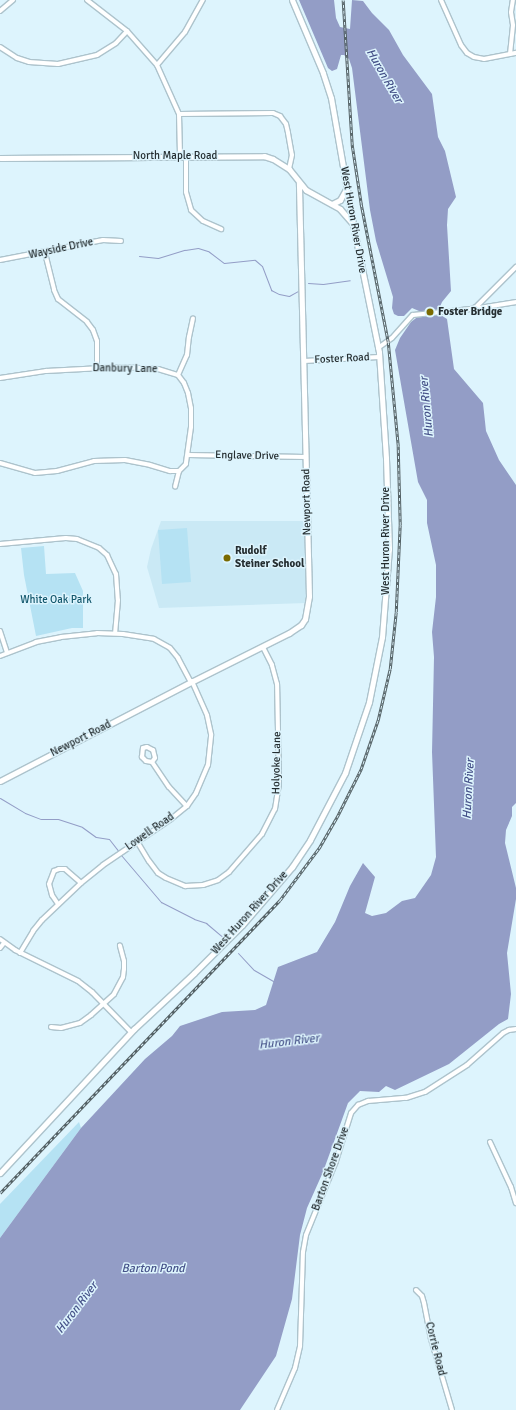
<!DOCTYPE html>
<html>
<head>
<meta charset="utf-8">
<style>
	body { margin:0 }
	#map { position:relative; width:516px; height:1410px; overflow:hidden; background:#ddf4fd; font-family:Signika,sans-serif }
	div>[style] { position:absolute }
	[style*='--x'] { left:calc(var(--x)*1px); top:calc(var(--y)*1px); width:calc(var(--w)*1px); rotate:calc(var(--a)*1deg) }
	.built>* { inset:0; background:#cae9f5 }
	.green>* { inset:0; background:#b5e2f3 }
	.water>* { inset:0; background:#939dc6 }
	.stream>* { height:1px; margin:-0.5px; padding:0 0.5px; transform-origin:0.5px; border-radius:0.5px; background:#939dc6 }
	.roads { filter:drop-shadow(1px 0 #adc3cc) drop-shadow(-1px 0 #adc3cc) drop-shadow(0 1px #adc3cc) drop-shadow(0 -1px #adc3cc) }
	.minor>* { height:4px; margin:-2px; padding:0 2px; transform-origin:2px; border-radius:2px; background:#fff }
	.tertiary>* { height:5px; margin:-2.5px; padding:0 2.5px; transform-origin:2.5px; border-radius:2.5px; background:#fff }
	.rail>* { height:2.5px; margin-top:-1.25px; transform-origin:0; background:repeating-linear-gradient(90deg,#ddf4fd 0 3px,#546165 0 6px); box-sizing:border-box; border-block:1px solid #546165 }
	.dots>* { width:11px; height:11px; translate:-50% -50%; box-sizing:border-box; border:2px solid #ddf4fd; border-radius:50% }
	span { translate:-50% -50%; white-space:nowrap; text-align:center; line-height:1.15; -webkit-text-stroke:3px #ddf4fd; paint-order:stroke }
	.street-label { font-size:11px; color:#252e31 }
	.poi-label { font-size:11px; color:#252e31; font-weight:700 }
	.left { translate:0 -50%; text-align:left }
	.park-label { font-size:11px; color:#14586d }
	.water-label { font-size:12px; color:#465289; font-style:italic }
</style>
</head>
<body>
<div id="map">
	<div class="built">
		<i style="clip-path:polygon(161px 521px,305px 521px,306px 603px,159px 608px,147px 567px,151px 549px)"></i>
	</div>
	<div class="green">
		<i style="clip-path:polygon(187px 528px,191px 582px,162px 584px,158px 530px)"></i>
		<i style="clip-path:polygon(44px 546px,46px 574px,75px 573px,83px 591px,83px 628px,72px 628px,36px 636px,24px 575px,21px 548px)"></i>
		<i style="clip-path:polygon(79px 1122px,81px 1128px,0 1238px,0 1204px)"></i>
	</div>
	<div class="water">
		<i style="clip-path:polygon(299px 0,334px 0,336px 18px,340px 27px,350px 29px,352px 0,363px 1px,372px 13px,389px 30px,403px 55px,432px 94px,438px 137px,445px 151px,456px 197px,448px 209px,447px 225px,451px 291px,442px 302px,439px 309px,439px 314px,447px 319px,454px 369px,483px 403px,486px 431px,499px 460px,516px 485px,516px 803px,512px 807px,512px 816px,506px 830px,505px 843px,516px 888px,516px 899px,507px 953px,511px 994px,508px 1019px,499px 1024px,449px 1064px,395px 1090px,386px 1086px,379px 1092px,360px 1091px,348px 1103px,323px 1172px,307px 1208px,300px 1235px,292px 1299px,276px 1356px,240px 1410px,0 1410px,0 1238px,81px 1128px,145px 1059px,172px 1036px,180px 1026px,222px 1012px,255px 1010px,266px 1005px,278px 967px,317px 952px,335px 922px,350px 886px,363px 863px,375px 877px,365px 913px,372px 916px,386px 913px,402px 901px,415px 898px,431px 875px,436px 857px,432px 752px,434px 657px,432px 632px,436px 597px,436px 565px,427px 523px,427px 500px,418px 482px,395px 350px,400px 338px,411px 322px,420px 315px,419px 311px,412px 308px,404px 316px,398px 316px,394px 314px,392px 308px,393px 297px,376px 241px,370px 210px,352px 68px,349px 59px,344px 55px,341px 55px,337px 69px,332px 71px,328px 68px)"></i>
	</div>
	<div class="stream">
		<i style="--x:139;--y:256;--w:19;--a:6"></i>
		<i style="--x:158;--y:258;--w:28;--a:-17"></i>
		<i style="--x:185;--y:250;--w:13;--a:-9"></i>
		<i style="--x:198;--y:248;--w:10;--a:17"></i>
		<i style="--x:208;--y:251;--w:20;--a:37"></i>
		<i style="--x:224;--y:263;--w:31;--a:-6"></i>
		<i style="--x:255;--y:260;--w:9;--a:41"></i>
		<i style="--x:262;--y:266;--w:26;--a:69"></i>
		<i style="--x:271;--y:290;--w:9;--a:27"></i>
		<i style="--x:279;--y:294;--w:10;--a:11"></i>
		<i style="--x:289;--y:296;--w:10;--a:-29"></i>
		<i style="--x:308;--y:283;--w:15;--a:4"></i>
		<i style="--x:323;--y:284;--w:27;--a:-8"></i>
		<i style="--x:0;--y:798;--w:29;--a:31"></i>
		<i style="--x:25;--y:813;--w:17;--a:21"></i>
		<i style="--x:41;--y:819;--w:17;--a:0"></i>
		<i style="--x:58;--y:819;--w:25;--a:18"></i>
		<i style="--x:82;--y:827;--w:17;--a:36"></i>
		<i style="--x:96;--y:837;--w:13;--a:9"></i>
		<i style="--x:109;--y:839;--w:16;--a:52"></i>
		<i style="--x:121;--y:855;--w:62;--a:49.6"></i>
		<i style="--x:161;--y:902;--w:37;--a:27"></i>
		<i style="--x:194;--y:919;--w:13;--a:18"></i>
		<i style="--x:206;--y:923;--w:23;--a:40"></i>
		<i style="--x:238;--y:953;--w:23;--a:47"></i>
		<i style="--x:254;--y:970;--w:22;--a:30"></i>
	</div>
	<div class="roads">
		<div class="minor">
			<i style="--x:87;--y:0;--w:51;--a:37.8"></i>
			<i style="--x:127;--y:31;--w:45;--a:48.6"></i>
			<i style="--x:157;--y:65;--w:54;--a:65.8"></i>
			<i style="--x:179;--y:114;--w:41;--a:88.6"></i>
			<i style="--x:441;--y:0;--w:49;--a:66"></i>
			<i style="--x:461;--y:45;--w:10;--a:53"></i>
			<i style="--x:467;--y:53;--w:8;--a:30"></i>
			<i style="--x:474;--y:57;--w:10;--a:11"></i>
			<i style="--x:484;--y:59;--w:33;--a:-11"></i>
			<i style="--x:0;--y:11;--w:17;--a:-40"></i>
			<i style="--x:0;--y:47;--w:20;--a:33"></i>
			<i style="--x:17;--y:58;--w:13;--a:18"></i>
			<i style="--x:29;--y:62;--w:29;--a:4"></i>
			<i style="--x:58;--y:64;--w:40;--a:-13"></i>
			<i style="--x:97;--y:55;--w:22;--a:-32"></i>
			<i style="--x:116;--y:43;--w:16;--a:-47"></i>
			<i style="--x:510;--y:54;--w:29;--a:-84"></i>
			<i style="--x:513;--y:25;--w:13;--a:-99"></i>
			<i style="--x:511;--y:12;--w:12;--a:-81"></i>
			<i style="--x:157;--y:65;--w:43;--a:-49.7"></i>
			<i style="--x:185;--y:32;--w:37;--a:-61"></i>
			<i style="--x:179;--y:114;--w:94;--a:-0.6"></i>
			<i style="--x:273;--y:113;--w:8;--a:23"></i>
			<i style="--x:280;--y:116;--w:10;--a:53"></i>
			<i style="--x:286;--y:124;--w:9;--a:77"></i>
			<i style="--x:288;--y:133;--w:22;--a:80"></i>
			<i style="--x:292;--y:155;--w:14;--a:102"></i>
			<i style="--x:186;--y:156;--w:36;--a:90"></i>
			<i style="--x:186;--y:192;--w:19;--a:74"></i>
			<i style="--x:191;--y:210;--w:16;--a:43"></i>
			<i style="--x:203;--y:221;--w:20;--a:24"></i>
			<i style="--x:45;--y:253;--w:38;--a:76"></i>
			<i style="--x:54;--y:290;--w:10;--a:66"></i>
			<i style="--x:58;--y:299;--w:37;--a:38"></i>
			<i style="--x:87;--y:322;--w:10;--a:53"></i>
			<i style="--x:93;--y:330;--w:12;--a:70"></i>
			<i style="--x:97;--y:341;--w:27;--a:90"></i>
			<i style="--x:0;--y:260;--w:105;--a:-11"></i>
			<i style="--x:103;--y:240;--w:18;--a:3"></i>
			<i style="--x:473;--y:309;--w:44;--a:-9.2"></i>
			<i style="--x:378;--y:348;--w:17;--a:-36"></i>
			<i style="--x:392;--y:338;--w:31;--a:-48"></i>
			<i style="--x:413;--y:315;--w:58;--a:-5.9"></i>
			<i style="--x:471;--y:309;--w:5;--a:-22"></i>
			<i style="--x:476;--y:307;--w:57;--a:-45"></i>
			<i style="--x:304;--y:361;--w:75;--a:-3.1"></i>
			<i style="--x:178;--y:375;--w:22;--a:-66"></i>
			<i style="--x:187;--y:355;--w:18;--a:-84"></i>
			<i style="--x:189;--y:337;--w:19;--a:-78"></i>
			<i style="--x:0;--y:378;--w:47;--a:-8.7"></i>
			<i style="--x:46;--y:371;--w:75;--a:-3.1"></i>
			<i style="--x:121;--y:367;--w:37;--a:3"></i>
			<i style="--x:158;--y:369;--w:21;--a:17"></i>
			<i style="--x:178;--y:375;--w:10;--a:53"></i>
			<i style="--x:184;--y:383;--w:11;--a:68"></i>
			<i style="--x:188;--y:393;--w:15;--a:79"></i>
			<i style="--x:191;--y:408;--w:19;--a:90"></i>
			<i style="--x:191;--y:427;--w:37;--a:98"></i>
			<i style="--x:186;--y:464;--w:10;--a:135"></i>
			<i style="--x:179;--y:471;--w:16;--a:104"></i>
			<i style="--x:188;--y:455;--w:118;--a:1"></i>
			<i style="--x:0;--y:463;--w:36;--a:16"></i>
			<i style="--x:35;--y:473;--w:22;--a:-5"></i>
			<i style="--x:57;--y:471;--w:38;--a:-15"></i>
			<i style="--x:94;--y:461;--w:31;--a:-2"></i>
			<i style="--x:125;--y:460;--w:25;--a:11"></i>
			<i style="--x:150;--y:465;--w:21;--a:17"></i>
			<i style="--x:170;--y:471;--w:9;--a:0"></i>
			<i style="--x:0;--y:544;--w:66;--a:-5.2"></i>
			<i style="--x:66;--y:538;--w:11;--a:5"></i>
			<i style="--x:77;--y:539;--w:24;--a:22"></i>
			<i style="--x:99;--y:548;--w:11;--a:41"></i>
			<i style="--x:107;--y:555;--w:21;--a:65"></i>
			<i style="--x:116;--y:574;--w:26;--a:86"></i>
			<i style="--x:118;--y:600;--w:33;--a:95"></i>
			<i style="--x:0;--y:631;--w:23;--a:72"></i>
			<i style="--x:0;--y:656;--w:39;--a:-21"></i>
			<i style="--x:36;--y:642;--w:25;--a:-11"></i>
			<i style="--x:61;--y:637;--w:36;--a:-6"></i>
			<i style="--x:97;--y:633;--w:26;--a:2"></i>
			<i style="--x:123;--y:634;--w:31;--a:9"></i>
			<i style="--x:154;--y:639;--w:18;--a:29"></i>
			<i style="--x:170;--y:648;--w:13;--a:51"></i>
			<i style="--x:178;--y:658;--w:27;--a:62"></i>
			<i style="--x:152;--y:762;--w:6;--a:-171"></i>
			<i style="--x:146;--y:761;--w:6;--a:-135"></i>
			<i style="--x:142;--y:757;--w:9;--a:-84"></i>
			<i style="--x:143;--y:748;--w:4;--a:-14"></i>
			<i style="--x:147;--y:747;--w:7;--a:27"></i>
			<i style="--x:153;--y:750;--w:8;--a:76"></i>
			<i style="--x:155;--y:758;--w:5;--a:127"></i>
			<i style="--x:152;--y:762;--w:30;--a:56"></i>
			<i style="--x:169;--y:787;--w:26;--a:47"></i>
			<i style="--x:138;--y:843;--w:21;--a:59"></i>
			<i style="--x:149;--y:861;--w:15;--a:53"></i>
			<i style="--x:158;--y:873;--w:9;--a:32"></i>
			<i style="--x:166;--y:878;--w:21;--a:23"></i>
			<i style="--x:185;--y:886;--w:18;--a:-3"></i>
			<i style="--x:203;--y:885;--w:16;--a:-18"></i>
			<i style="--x:218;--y:880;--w:14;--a:-36"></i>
			<i style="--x:229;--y:872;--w:50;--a:-49"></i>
			<i style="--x:262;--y:834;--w:28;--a:-63"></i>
			<i style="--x:275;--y:809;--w:25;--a:-81"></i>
			<i style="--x:279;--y:784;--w:100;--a:-91.1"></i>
			<i style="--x:277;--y:684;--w:20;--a:-105"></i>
			<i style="--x:272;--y:665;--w:20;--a:-117"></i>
			<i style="--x:58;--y:904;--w:11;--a:-124"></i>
			<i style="--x:52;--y:895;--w:11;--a:-105"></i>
			<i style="--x:49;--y:884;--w:14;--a:-69"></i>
			<i style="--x:54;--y:871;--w:5;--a:-22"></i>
			<i style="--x:59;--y:869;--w:6;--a:0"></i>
			<i style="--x:65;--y:869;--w:21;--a:41"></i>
			<i style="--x:0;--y:939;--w:19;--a:36"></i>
			<i style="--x:15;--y:950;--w:70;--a:26.2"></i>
			<i style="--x:78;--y:981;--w:18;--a:38"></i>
			<i style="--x:92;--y:992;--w:56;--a:45.7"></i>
			<i style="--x:0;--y:948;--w:6;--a:-51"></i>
			<i style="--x:20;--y:953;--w:26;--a:-59"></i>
			<i style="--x:33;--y:931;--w:14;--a:-51"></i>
			<i style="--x:42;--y:920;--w:54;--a:-43.5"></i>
			<i style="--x:81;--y:883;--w:28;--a:-39"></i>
			<i style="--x:103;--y:865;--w:82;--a:-34.1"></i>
			<i style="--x:171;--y:819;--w:21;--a:-39"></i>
			<i style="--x:187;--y:806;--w:16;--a:-55"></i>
			<i style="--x:196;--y:793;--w:30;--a:-67"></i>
			<i style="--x:208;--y:765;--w:31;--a:-84"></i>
			<i style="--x:211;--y:734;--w:19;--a:-102"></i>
			<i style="--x:207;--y:715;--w:37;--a:-114"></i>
			<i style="--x:51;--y:1027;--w:10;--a:6"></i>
			<i style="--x:61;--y:1028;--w:20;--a:-15"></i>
			<i style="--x:80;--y:1023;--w:14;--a:-36"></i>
			<i style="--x:91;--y:1015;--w:31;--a:-42"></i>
			<i style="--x:114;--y:994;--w:19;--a:-62"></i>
			<i style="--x:123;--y:977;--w:8;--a:-83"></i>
			<i style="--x:124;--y:969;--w:8;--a:-90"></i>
			<i style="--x:124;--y:961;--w:16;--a:-105"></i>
			<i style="--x:490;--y:1142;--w:50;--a:65"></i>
			<i style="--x:511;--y:1187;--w:17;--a:73"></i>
			<i style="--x:416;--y:1290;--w:8;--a:45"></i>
			<i style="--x:422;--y:1296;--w:7;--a:74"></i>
			<i style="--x:424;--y:1303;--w:37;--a:79"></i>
			<i style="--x:431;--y:1339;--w:74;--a:73.5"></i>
			<i style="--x:277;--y:1410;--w:46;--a:-66.8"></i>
			<i style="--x:295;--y:1368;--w:23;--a:-77"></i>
			<i style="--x:300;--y:1346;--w:94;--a:-88.2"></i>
			<i style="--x:303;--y:1252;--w:17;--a:-80"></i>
			<i style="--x:306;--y:1235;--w:80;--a:-67.9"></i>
			<i style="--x:336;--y:1161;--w:50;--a:-72.6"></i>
			<i style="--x:351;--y:1113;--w:11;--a:-49"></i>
			<i style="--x:358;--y:1105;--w:11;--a:-22"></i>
			<i style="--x:368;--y:1101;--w:38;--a:-5"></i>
			<i style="--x:406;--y:1098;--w:20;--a:-18"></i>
			<i style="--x:425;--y:1092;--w:50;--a:-32.7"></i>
			<i style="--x:467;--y:1065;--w:48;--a:-41.6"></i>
			<i style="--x:503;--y:1033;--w:7;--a:-27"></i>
			<i style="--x:509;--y:1030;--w:7;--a:-8"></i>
		</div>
		<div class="tertiary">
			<i style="--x:0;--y:158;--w:264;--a:-0.4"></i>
			<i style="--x:264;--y:156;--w:9;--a:18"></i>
			<i style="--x:273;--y:159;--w:19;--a:32"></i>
			<i style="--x:289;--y:169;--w:27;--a:51"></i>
			<i style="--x:306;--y:190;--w:39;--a:29"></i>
			<i style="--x:340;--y:209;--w:18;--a:49"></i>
			<i style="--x:332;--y:204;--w:9;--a:-27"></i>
			<i style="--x:340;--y:200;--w:13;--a:-61"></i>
			<i style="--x:0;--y:781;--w:215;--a:-27.4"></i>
			<i style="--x:191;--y:682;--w:110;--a:-26.6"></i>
			<i style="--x:289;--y:633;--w:14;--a:-34"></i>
			<i style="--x:301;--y:625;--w:7;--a:-56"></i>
			<i style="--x:305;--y:619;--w:23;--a:-80"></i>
			<i style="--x:309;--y:596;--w:413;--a:-91.4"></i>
			<i style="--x:0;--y:1173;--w:197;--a:-47.1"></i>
			<i style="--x:134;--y:1029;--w:82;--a:-43"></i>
			<i style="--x:194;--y:973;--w:68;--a:-45"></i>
			<i style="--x:242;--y:925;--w:77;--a:-49.2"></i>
			<i style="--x:292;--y:867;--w:32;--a:-56"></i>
			<i style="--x:310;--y:840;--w:76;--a:-62.4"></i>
			<i style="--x:345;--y:773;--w:75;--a:-71.3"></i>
			<i style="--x:369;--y:702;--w:66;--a:-78.7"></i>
			<i style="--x:382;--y:637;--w:88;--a:-85.5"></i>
			<i style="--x:389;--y:549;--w:91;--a:-91.9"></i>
			<i style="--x:386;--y:458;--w:106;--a:-93.8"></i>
			<i style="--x:379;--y:352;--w:131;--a:-101.5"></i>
			<i style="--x:353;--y:224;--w:128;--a:-99.9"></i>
			<i style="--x:331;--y:98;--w:26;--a:-108"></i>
			<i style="--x:323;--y:73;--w:79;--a:-113"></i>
		</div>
	</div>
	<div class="rail">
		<i style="--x:0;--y:1193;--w:405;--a:-46.3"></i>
		<i style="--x:280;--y:900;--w:65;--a:-53.1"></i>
		<i style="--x:319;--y:848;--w:36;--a:-60"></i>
		<i style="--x:337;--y:817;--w:54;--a:-63.4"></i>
		<i style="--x:361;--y:769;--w:52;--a:-70.9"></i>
		<i style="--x:378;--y:720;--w:52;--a:-76.8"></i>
		<i style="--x:390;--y:669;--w:57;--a:-84"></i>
		<i style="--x:396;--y:612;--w:87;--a:-87.4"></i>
		<i style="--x:400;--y:525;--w:79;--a:-91.5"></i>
		<i style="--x:398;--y:446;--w:104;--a:-95.5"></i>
		<i style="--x:388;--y:342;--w:141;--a:-101.1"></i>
		<i style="--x:361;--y:204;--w:60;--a:-98.7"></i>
		<i style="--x:352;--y:145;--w:145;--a:-93.6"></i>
	</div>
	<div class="dots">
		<i style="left:430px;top:312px;background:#7a6a00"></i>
		<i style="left:227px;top:558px;background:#7a6a00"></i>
	</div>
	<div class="street-label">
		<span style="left:175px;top:156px">North Maple Road</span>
		<span style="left:353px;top:220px;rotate:80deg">West Huron River Drive</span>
		<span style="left:61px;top:249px;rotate:-12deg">Wayside Drive</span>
		<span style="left:342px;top:359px;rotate:-3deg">Foster Road</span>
		<span style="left:125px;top:369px;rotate:1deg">Danbury Lane</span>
		<span style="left:247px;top:456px;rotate:1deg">Englave Drive</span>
		<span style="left:307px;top:502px;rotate:-91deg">Newport Road</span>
		<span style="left:386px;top:541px;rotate:-90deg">West Huron River Drive</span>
		<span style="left:81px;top:739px;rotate:-27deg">Newport Road</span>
		<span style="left:277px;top:763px;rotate:-89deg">Holyoke Lane</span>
		<span style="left:150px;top:832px;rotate:-35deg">Lowell Road</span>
		<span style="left:250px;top:913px;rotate:-48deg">West Huron River Drive</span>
		<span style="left:331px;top:1169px;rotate:-70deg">Barton Shore Drive</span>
		<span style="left:435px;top:1349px;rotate:76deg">Corrie Road</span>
	</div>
	<div class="poi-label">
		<span class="left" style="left:438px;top:312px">Foster Bridge</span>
		<span class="left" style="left:235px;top:558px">Rudolf<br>Steiner School</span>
	</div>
	<div class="park-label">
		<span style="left:56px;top:600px">White Oak Park</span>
	</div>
	<div class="water-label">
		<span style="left:384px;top:76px;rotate:60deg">Huron River</span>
		<span style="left:427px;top:407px;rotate:-95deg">Huron River</span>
		<span style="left:469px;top:789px;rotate:-87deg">Huron River</span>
		<span style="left:289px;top:1042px;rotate:-7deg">Huron River</span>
		<span style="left:153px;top:1269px">Barton Pond</span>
		<span style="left:77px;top:1308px;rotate:-53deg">Huron River</span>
	</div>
</div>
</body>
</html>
